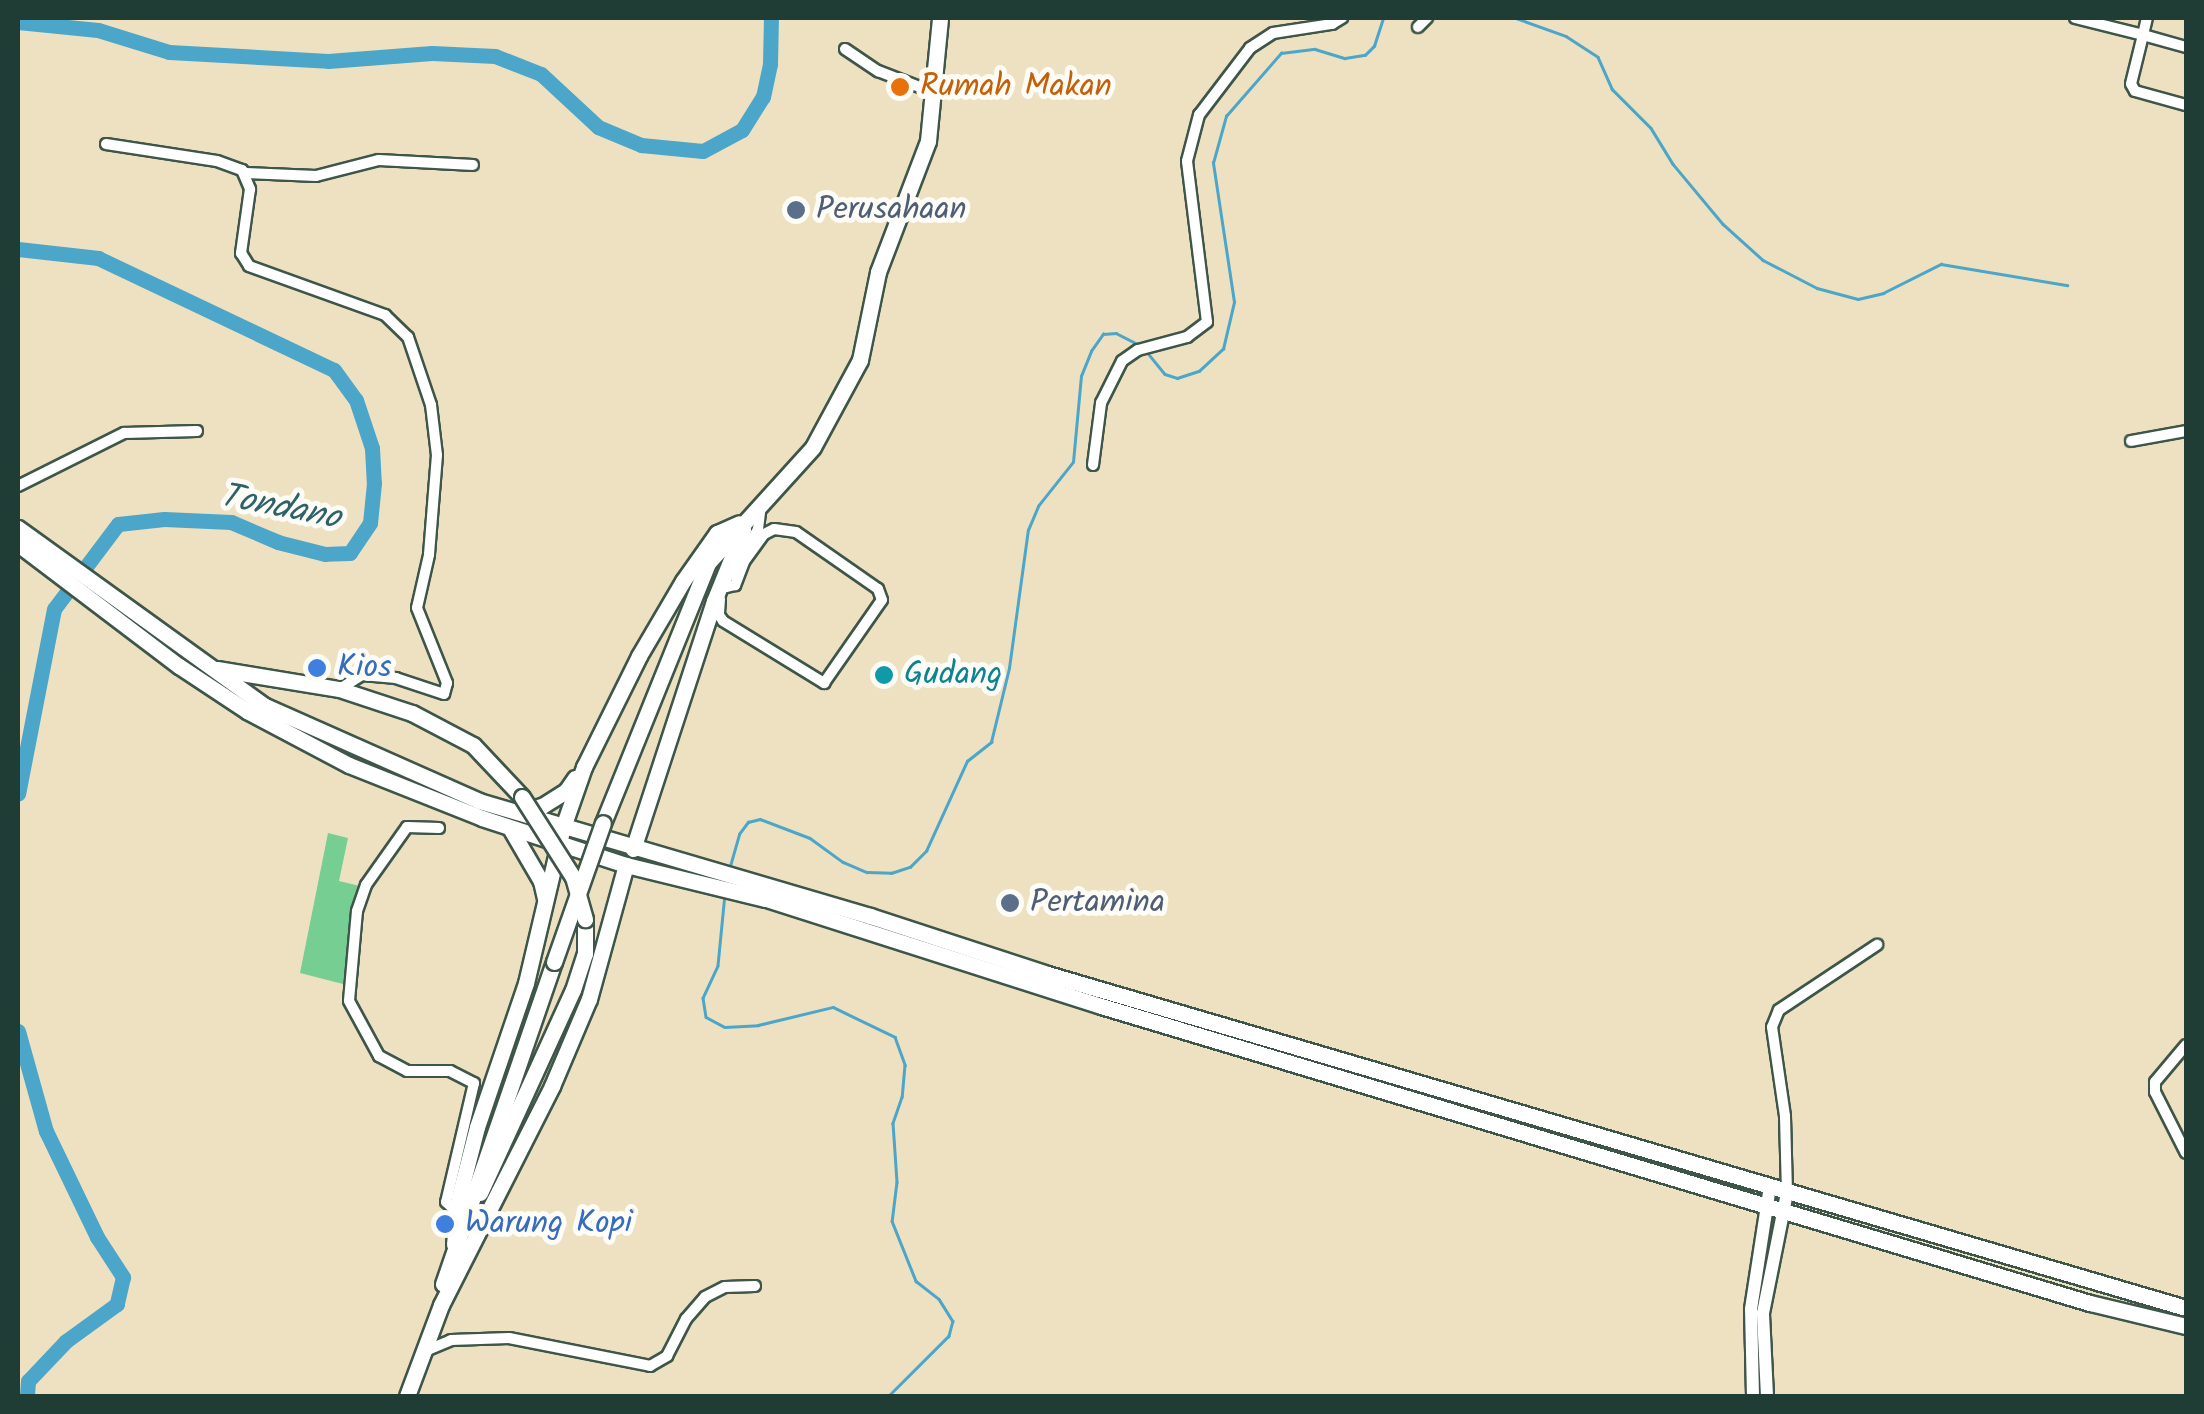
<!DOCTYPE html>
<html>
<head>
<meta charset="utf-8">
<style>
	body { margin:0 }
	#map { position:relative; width:2204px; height:1414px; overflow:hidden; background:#eee1c1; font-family:Kalam,sans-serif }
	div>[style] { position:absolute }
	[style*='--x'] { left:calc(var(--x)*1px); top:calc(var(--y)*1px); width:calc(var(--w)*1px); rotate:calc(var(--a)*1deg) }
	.green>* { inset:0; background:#77ce93 }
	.stream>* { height:2.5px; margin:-1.25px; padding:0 1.25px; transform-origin:1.25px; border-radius:1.25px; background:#4ba6c9 }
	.river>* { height:15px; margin:-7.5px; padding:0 7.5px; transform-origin:7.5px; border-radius:7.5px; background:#4ba6c9 }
	.roads { filter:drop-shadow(2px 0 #3e5649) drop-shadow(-2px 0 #3e5649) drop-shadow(0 2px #3e5649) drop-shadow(0 -2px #3e5649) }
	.minor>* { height:10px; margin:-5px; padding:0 5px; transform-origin:5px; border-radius:5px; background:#fff }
	.major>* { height:12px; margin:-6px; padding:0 6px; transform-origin:6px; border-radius:6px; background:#fff }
	.highway>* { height:15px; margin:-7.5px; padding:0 7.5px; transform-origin:7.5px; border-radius:7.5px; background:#fff }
	.bridges { filter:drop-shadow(2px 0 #3e5649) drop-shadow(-2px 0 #3e5649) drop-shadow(0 2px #3e5649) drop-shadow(0 -2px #3e5649) }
	.highway-bridge>* { height:15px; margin:-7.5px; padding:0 7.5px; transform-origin:7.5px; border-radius:7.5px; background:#fff }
	.dots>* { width:28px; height:28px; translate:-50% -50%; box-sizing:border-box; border:5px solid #fdfcf7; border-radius:50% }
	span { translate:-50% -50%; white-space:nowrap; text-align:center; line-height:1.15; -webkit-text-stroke:10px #fdfcf7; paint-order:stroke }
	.food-label { font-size:32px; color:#c56008 }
	.left { translate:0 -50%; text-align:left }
	.service-label { font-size:32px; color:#4e5e75 }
	.shop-label { font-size:32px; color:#366cbe }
	.culture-label { font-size:32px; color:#0d838f }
	.water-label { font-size:35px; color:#2e6268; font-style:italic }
	.frame { position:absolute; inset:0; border:20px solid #1f3d34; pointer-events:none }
</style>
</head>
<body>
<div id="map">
	<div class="green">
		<i style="clip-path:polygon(328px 833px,348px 838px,339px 881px,360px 886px,343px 984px,300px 973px)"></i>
	</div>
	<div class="stream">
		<i style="--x:1516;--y:18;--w:53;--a:19.8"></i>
		<i style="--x:1566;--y:36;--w:38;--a:33"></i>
		<i style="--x:1598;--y:57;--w:35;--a:66"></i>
		<i style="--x:1612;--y:89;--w:55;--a:45"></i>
		<i style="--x:1651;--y:128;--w:42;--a:58.6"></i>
		<i style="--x:1673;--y:164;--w:78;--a:50.2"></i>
		<i style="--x:1723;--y:224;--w:54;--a:42"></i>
		<i style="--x:1763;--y:260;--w:61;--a:27.4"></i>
		<i style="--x:1817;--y:288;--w:42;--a:15"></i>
		<i style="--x:1858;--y:299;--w:26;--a:-13"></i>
		<i style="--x:1883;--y:293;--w:65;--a:-26.6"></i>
		<i style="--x:1941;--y:264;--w:128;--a:9.5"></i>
		<i style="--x:1147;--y:352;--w:28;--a:51"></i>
		<i style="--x:1165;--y:374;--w:13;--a:18"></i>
		<i style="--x:1177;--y:378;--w:23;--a:-18"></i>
		<i style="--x:1199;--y:371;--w:33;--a:-43"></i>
		<i style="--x:1223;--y:349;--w:48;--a:-76.8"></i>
		<i style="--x:1234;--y:302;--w:141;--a:-98.6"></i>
		<i style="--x:1213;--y:163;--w:49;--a:-74.5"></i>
		<i style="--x:1226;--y:116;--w:84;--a:-48.9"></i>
		<i style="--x:1281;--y:53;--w:34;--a:-7"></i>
		<i style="--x:1315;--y:49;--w:31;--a:17"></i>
		<i style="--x:1345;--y:58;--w:20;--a:-9"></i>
		<i style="--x:1365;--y:55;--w:13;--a:-45"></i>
		<i style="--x:1374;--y:46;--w:29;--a:-72"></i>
		<i style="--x:730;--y:866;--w:33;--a:-74"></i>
		<i style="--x:739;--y:834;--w:15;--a:-53"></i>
		<i style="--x:748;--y:822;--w:12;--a:-14"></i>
		<i style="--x:760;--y:819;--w:53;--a:20.8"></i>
		<i style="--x:810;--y:838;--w:41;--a:36"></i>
		<i style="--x:843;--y:862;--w:26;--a:23"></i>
		<i style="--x:867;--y:872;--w:24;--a:2"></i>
		<i style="--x:891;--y:873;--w:20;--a:-18"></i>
		<i style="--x:910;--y:867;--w:23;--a:-45"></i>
		<i style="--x:926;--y:851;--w:99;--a:-65.5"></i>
		<i style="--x:967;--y:761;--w:31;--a:-38"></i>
		<i style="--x:991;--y:742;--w:76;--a:-76.3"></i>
		<i style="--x:1009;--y:668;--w:139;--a:-82.2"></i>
		<i style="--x:1028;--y:530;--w:26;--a:-67"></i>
		<i style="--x:1038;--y:506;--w:56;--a:-51.5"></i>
		<i style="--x:1073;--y:462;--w:86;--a:-84.7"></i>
		<i style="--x:1081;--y:376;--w:27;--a:-68"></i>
		<i style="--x:1091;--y:351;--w:21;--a:-55"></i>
		<i style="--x:1103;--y:334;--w:13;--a:-4"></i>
		<i style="--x:1116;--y:333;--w:29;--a:27"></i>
		<i style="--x:725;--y:894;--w:72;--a:95.6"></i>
		<i style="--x:718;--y:966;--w:35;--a:115"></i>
		<i style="--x:703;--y:998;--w:19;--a:81"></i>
		<i style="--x:706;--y:1017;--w:21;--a:28"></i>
		<i style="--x:725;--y:1027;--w:33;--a:-3"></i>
		<i style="--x:758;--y:1025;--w:77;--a:-13.5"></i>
		<i style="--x:833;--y:1007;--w:69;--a:25.8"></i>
		<i style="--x:895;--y:1037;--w:30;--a:70"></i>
		<i style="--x:905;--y:1065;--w:32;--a:95"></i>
		<i style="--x:902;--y:1097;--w:28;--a:109"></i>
		<i style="--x:893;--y:1123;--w:59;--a:86.1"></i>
		<i style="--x:897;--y:1182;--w:39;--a:97"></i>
		<i style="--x:892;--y:1221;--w:65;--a:68.2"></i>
		<i style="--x:916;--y:1281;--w:29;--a:38"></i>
		<i style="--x:939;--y:1299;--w:26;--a:58"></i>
		<i style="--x:953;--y:1321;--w:16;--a:105"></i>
		<i style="--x:949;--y:1336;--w:85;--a:135"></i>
	</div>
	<div class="river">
		<i style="--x:18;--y:22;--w:80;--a:5.7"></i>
		<i style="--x:98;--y:30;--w:74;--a:17.2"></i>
		<i style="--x:169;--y:52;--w:159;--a:3.2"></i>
		<i style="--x:328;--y:61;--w:104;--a:-4.4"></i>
		<i style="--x:432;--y:53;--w:63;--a:2.7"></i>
		<i style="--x:495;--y:56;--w:49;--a:21.4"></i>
		<i style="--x:541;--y:74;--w:78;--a:42.9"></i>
		<i style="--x:598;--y:127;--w:47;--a:22.7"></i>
		<i style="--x:641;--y:145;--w:62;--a:5.5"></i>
		<i style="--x:703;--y:151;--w:44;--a:-28.3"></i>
		<i style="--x:742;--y:130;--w:39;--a:-58"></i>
		<i style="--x:763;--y:97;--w:34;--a:-78"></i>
		<i style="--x:770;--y:64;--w:46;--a:-88.8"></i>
		<i style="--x:18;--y:249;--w:81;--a:6.4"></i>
		<i style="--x:98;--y:258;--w:261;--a:25.4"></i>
		<i style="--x:334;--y:370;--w:37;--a:54"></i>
		<i style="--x:356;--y:400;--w:51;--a:71.6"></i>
		<i style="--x:372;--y:448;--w:35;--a:87"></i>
		<i style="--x:374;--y:483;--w:40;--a:95.7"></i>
		<i style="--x:370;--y:523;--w:36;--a:124"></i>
		<i style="--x:350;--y:553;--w:25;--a:178"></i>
		<i style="--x:325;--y:554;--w:49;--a:-165.7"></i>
		<i style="--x:278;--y:542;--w:51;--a:-156.9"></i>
		<i style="--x:231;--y:522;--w:67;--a:-177.4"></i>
		<i style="--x:164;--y:519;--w:46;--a:173.8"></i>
		<i style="--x:118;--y:524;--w:106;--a:127"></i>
		<i style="--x:54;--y:609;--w:188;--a:101"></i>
		<i style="--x:18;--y:1031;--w:104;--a:74.4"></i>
		<i style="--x:46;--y:1131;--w:118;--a:64.3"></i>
		<i style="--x:97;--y:1237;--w:48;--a:57"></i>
		<i style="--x:123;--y:1277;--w:28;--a:103"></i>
		<i style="--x:117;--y:1304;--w:63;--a:144"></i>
		<i style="--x:66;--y:1341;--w:55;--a:133.5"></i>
		<i style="--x:28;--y:1381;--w:15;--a:94"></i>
	</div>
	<div class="roads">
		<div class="minor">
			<i style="--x:2075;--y:18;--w:70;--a:14"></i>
			<i style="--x:2143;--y:35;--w:17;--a:-77"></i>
			<i style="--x:1418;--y:27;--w:13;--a:-45"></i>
			<i style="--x:2186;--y:47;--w:45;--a:-164.4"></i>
			<i style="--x:2143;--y:35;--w:50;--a:103.8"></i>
			<i style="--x:2131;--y:84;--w:8;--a:60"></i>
			<i style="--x:2135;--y:91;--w:53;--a:15.4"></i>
			<i style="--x:845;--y:49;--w:40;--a:34"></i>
			<i style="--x:878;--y:71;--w:61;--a:21.1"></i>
			<i style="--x:106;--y:144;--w:112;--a:8.7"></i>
			<i style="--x:217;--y:161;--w:27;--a:20"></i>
			<i style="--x:242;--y:170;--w:21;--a:67"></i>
			<i style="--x:250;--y:189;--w:65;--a:98"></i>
			<i style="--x:241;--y:253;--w:15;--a:58"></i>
			<i style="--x:249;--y:266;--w:145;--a:19.8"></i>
			<i style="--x:385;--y:315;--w:32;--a:44"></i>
			<i style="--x:408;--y:337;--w:72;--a:71.3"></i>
			<i style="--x:431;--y:405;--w:50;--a:83.2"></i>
			<i style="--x:437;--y:455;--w:100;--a:94.6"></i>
			<i style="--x:429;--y:555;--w:54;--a:102.8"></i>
			<i style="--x:417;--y:608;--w:81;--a:68.2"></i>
			<i style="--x:447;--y:683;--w:11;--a:105"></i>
			<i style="--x:444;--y:694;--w:51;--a:-161.6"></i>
			<i style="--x:396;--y:678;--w:34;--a:-175"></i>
			<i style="--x:362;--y:675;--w:26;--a:148"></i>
			<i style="--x:246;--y:173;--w:70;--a:2.5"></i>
			<i style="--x:316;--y:176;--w:65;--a:-14.3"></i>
			<i style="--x:379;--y:160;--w:94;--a:3"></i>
			<i style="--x:2131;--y:441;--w:56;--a:-10.3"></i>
			<i style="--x:1093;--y:465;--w:63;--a:-82.6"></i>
			<i style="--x:1101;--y:403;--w:47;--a:-63.4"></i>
			<i style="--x:1122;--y:361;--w:19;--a:-35"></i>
			<i style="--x:1138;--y:350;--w:51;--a:-14.9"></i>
			<i style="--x:1187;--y:337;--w:25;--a:-37"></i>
			<i style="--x:1207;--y:322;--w:162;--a:-97.1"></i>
			<i style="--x:1187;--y:161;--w:48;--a:-75.4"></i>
			<i style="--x:1199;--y:115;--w:84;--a:-52.7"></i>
			<i style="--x:1250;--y:48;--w:27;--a:-33"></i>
			<i style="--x:1273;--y:33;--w:60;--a:-8.7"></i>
			<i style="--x:1332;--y:24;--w:12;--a:-31"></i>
			<i style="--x:18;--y:486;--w:119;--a:-26.6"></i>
			<i style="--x:124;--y:433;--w:73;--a:-1.6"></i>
			<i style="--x:732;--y:575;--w:53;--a:-60.5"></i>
			<i style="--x:758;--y:529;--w:25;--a:-83"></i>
			<i style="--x:720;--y:599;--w:16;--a:94"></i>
			<i style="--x:719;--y:615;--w:7;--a:56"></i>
			<i style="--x:723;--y:621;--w:119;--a:31.5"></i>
			<i style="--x:824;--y:683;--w:101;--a:-55.1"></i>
			<i style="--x:882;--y:600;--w:12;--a:-110"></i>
			<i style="--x:878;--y:589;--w:100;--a:-145.2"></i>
			<i style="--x:796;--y:532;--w:22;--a:-172"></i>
			<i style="--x:774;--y:529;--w:11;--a:153"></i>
			<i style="--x:764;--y:534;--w:34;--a:126"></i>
			<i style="--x:744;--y:562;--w:25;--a:111"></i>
			<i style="--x:735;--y:585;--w:9;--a:167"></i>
			<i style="--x:439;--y:828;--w:32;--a:-178"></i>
			<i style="--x:407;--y:827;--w:71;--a:125.3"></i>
			<i style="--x:366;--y:885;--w:28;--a:109"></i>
			<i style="--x:357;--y:911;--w:90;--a:95.1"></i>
			<i style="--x:349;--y:1001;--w:63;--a:61.4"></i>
			<i style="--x:379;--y:1056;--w:32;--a:28"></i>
			<i style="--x:407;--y:1071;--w:43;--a:0"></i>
			<i style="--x:450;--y:1071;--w:27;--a:27"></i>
			<i style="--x:474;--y:1083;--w:122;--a:103.2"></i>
			<i style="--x:446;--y:1202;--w:15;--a:42"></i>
			<i style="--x:2186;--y:1045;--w:48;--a:130"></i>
			<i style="--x:2155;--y:1082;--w:10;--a:90"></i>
			<i style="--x:2155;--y:1092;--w:68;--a:63.1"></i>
			<i style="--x:1787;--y:1193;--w:77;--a:-91.5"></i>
			<i style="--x:1785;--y:1116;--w:90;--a:-98.3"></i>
			<i style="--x:1772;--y:1027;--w:18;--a:-68"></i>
			<i style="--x:1779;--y:1010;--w:118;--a:-33.6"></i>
			<i style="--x:423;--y:1352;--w:30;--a:-23"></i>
			<i style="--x:451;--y:1340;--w:58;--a:-2"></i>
			<i style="--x:509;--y:1338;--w:144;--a:11.2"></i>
			<i style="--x:650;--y:1366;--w:20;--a:-30"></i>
			<i style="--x:667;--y:1356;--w:42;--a:-62.8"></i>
			<i style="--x:686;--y:1319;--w:29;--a:-49"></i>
			<i style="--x:705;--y:1297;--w:22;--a:-27"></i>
			<i style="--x:725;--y:1287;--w:30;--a:-2"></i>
		</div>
		<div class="major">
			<i style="--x:1753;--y:1396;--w:87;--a:-91.3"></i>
			<i style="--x:1751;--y:1309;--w:124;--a:-81.2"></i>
			<i style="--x:1767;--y:1396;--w:83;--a:-92.8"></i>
			<i style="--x:1763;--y:1313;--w:122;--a:-78.7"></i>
		</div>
		<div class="highway">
			<i style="--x:18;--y:528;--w:304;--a:35.8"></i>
			<i style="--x:265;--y:706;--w:234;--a:23.9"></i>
			<i style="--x:479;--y:801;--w:408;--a:16.4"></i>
			<i style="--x:870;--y:916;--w:183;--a:18.1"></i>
			<i style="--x:1044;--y:973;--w:1190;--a:16.35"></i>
			<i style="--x:18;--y:544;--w:202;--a:37.2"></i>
			<i style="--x:179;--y:666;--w:82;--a:33.5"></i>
			<i style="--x:247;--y:711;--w:115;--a:27.9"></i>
			<i style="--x:349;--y:765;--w:143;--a:21.7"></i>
			<i style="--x:482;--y:818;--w:151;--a:18.1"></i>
			<i style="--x:626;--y:865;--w:144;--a:13.7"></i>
			<i style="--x:766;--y:899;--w:352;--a:17.7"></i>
			<i style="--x:1101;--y:1006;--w:1033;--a:16.72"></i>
			<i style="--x:2090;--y:1303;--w:99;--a:13.5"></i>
			<i style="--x:217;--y:669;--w:124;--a:9.3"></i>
			<i style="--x:339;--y:689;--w:77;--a:18.2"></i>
			<i style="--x:412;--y:713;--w:69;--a:27.7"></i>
			<i style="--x:473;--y:745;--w:71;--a:46.7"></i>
			<i style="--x:520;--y:811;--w:23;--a:-13"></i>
			<i style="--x:542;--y:806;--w:28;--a:-32"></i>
			<i style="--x:566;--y:791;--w:16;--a:-55"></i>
			<i style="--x:603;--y:823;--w:280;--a:-68"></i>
			<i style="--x:708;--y:563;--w:156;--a:-47.8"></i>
			<i style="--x:813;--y:447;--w:99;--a:-61.6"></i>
			<i style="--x:860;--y:360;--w:90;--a:-78.4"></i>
			<i style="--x:878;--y:272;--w:140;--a:-69.1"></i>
			<i style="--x:928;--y:141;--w:124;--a:-84.4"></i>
			<i style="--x:510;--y:828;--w:61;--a:59.7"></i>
			<i style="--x:541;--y:881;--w:18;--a:77"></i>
			<i style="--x:633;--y:849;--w:261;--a:-71.9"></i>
			<i style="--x:714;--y:601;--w:77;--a:-67.8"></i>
			<i style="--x:480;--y:1193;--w:223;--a:-65.4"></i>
			<i style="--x:573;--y:990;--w:38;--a:-72"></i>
			<i style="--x:585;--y:954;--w:35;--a:-90"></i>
			<i style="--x:454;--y:1244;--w:47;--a:-83.9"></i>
			<i style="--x:459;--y:1197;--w:72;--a:-75.6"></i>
			<i style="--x:477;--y:1127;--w:152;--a:-71.2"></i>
			<i style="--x:526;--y:983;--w:160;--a:-76.7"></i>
			<i style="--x:563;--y:827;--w:64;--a:-70.7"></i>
			<i style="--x:584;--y:767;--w:124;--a:-63.6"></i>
			<i style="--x:639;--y:656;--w:87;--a:-59.6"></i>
			<i style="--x:683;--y:581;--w:59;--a:-54.7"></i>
			<i style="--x:717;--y:533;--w:24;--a:-24"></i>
			<i style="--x:443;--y:1284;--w:341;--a:-71"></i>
			<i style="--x:407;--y:1396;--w:97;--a:-69.5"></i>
			<i style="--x:441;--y:1305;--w:246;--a:-63.1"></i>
			<i style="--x:552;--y:1086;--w:95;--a:-67"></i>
			<i style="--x:589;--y:999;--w:139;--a:-74.6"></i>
		</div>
	</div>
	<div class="bridges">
		<div class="highway-bridge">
			<i style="--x:522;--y:797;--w:95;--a:57.5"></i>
			<i style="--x:573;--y:877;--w:44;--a:74.1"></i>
			<i style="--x:554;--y:962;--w:147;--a:-70.6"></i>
		</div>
	</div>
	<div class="dots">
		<i style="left:900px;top:87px;background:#e8710a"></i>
		<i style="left:796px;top:210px;background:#5c6f8a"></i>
		<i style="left:317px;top:668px;background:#3f7fe0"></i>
		<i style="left:884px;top:675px;background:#0f9aa8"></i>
		<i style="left:1010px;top:903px;background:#5c6f8a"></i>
		<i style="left:445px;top:1224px;background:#3f7fe0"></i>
	</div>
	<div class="food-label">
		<span class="left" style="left:920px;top:87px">Rumah Makan</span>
	</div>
	<div class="service-label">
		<span class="left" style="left:816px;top:210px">Perusahaan</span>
		<span class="left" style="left:1030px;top:903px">Pertamina</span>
	</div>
	<div class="shop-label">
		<span class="left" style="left:337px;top:668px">Kios</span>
		<span class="left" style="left:465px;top:1224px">Warung Kopi</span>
	</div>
	<div class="culture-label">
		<span class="left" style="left:904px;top:675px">Gudang</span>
	</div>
	<div class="water-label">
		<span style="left:280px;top:508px;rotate:11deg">Tondano</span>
	</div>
	<div class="frame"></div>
</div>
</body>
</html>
